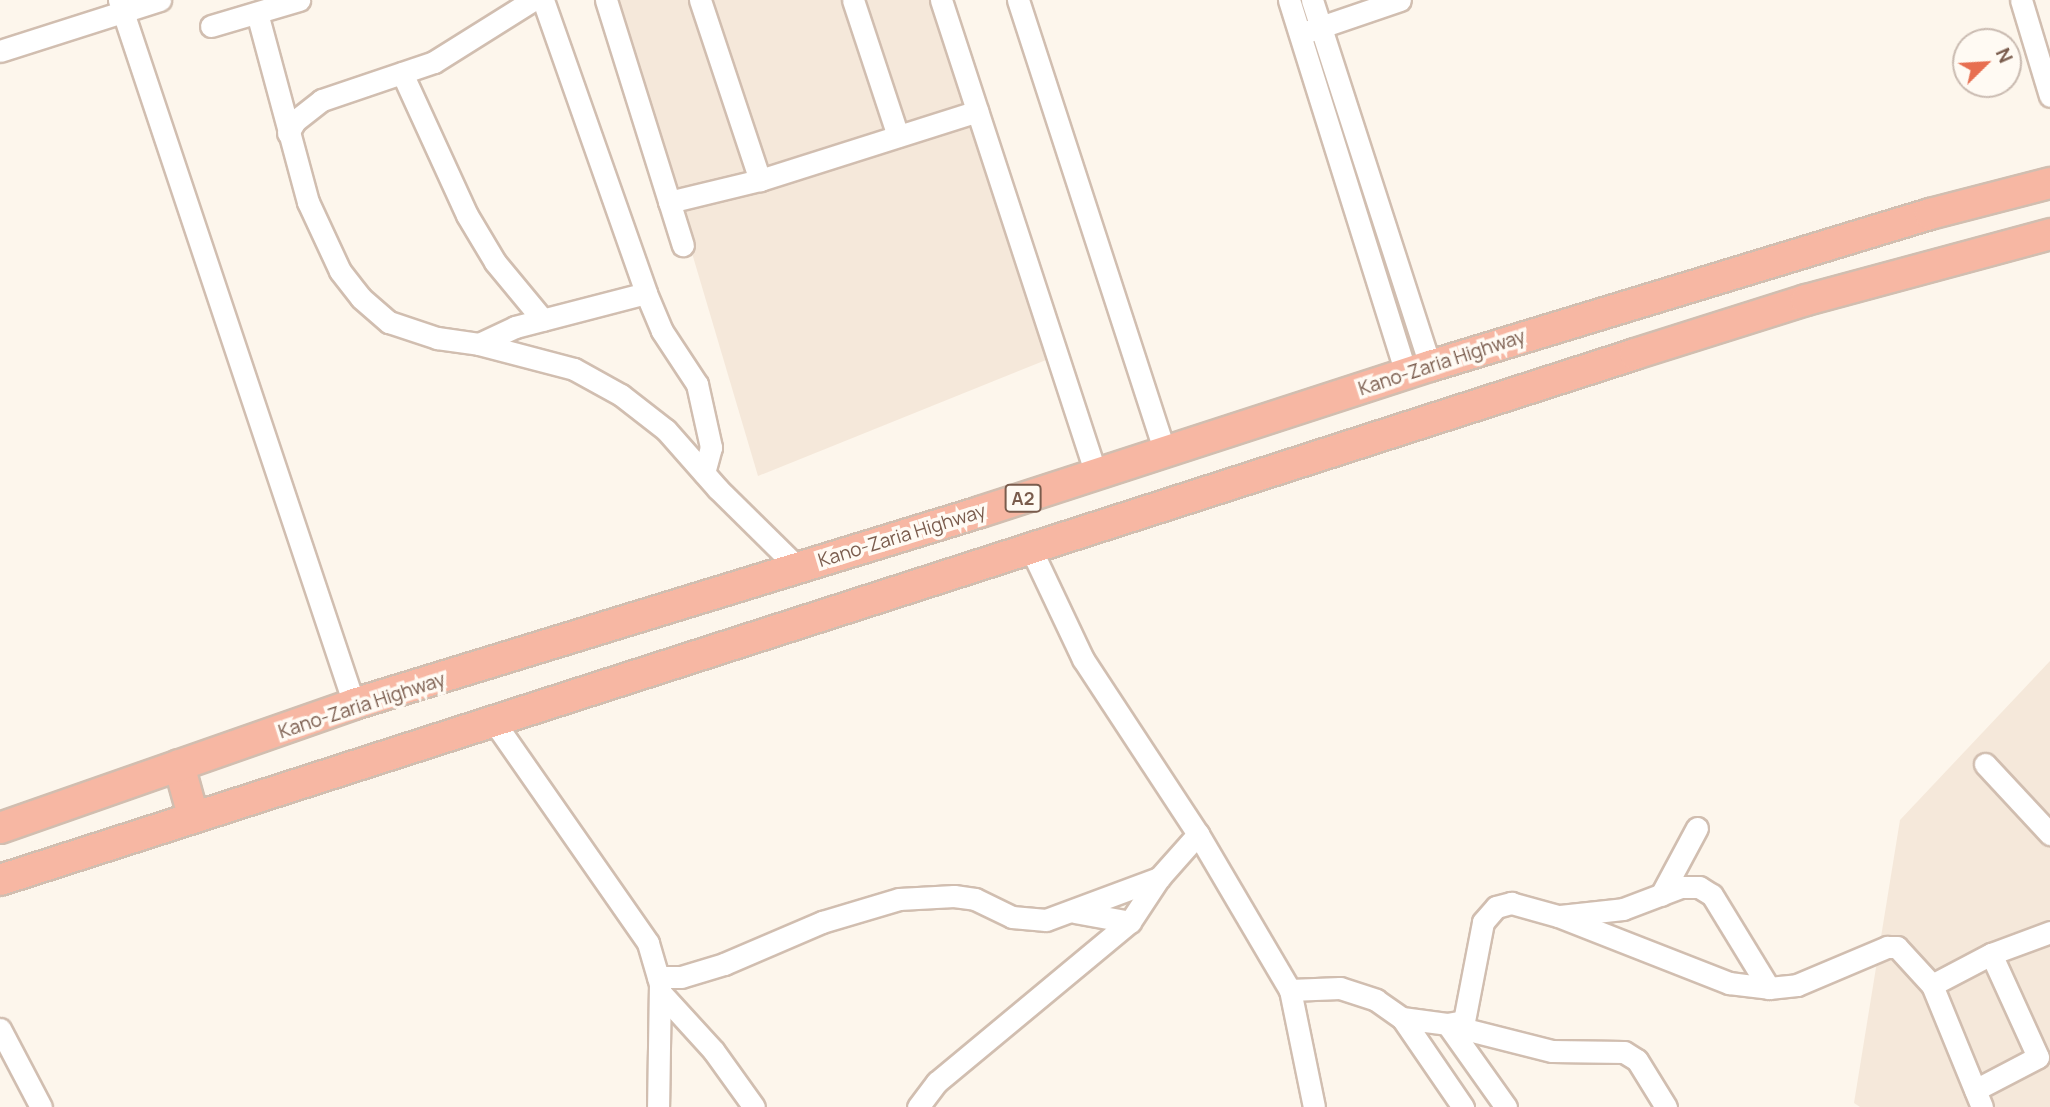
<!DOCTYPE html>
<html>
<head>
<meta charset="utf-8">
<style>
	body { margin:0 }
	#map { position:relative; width:2050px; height:1107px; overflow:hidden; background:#fdf6ec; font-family:Manrope,sans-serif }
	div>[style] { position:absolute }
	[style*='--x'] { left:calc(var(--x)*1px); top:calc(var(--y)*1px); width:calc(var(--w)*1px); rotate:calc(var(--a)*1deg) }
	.residential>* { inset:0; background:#f5e8da }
	.roads { filter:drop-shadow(2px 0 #d1beb0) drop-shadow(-2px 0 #d1beb0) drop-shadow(0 2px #d1beb0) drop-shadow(0 -2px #d1beb0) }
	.minor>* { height:21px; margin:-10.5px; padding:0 10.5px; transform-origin:10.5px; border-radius:10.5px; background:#fff }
	.highway>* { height:30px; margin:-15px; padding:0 15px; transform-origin:15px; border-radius:15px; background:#f7b7a3 }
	span { translate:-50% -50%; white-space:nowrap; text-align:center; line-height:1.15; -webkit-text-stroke:7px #fffaf3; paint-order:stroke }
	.shield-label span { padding:2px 5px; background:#fffaf3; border:2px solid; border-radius:5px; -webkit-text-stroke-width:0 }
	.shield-label { font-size:18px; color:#7a5c4d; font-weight:700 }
	.street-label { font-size:19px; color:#7a5c4d }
	.north { position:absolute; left:1952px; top:28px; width:70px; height:70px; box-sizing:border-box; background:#fffaf3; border:2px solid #cabbb1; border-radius:50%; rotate:66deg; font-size:19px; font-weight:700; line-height:28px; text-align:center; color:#7a5c4d }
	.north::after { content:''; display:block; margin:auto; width:24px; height:32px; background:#e76f51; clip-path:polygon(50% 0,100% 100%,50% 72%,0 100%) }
</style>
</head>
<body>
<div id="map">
	<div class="residential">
		<i style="clip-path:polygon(617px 0,937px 0,1051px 358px,758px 476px)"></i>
		<i style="clip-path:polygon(2050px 661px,2050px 1107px,1860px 1107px,1854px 1103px,1900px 820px)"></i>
	</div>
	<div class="roads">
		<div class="minor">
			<i style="--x:119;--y:0;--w:742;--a:71.54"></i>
			<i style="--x:543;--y:0;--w:311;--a:70.6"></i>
			<i style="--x:646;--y:293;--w:41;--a:67.2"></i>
			<i style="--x:662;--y:331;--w:64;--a:56.6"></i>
			<i style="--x:697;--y:384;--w:65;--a:77.5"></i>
			<i style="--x:711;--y:447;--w:27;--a:105"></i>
			<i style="--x:606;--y:0;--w:257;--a:72.6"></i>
			<i style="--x:700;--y:0;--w:190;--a:71.6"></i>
			<i style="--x:853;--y:0;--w:143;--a:71.7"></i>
			<i style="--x:941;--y:0;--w:500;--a:71.9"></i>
			<i style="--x:1018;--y:0;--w:475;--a:72"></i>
			<i style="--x:1289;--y:0;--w:392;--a:72.6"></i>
			<i style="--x:1312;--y:0;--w:385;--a:72.1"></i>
			<i style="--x:2021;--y:0;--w:100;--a:73.2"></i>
			<i style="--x:257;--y:13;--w:196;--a:74.9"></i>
			<i style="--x:308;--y:202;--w:76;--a:65.1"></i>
			<i style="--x:340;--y:271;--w:34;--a:52"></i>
			<i style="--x:361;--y:298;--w:37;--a:41"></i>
			<i style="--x:389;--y:322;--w:51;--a:18.4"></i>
			<i style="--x:437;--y:338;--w:42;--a:8.1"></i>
			<i style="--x:479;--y:344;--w:98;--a:14.7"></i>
			<i style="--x:574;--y:369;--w:54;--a:29"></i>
			<i style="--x:621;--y:395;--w:57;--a:37.9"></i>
			<i style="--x:666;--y:430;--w:79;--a:48.6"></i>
			<i style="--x:718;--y:489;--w:112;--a:44.6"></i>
			<i style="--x:211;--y:26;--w:92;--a:-16.5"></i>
			<i style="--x:1309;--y:31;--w:96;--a:-18.8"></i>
			<i style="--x:0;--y:51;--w:168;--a:-17.7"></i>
			<i style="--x:402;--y:73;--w:156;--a:65.4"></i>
			<i style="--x:467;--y:215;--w:55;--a:59.2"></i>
			<i style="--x:495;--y:262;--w:75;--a:50.4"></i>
			<i style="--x:288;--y:133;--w:14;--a:-60"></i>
			<i style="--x:295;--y:121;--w:34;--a:-38"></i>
			<i style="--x:322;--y:100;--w:118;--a:-18.7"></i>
			<i style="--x:434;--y:62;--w:117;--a:-32.1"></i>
			<i style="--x:669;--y:202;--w:94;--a:-13.6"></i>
			<i style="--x:760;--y:180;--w:228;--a:-17.6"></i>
			<i style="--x:479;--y:344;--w:40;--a:-25"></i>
			<i style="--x:515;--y:327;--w:135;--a:-14.5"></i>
			<i style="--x:1030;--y:547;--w:124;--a:64.7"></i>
			<i style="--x:1083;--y:659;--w:209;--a:56.7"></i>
			<i style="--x:1198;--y:834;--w:181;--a:59.5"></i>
			<i style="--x:1290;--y:990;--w:119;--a:78.4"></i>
			<i style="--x:492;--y:719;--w:273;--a:55.1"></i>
			<i style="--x:648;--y:943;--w:43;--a:73.7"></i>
			<i style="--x:660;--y:984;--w:123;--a:90.9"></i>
			<i style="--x:1985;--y:764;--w:96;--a:47.1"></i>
			<i style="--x:1661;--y:895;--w:76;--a:-61.8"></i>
			<i style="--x:1075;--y:912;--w:56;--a:10.3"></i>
			<i style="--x:1560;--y:916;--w:63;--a:-6.3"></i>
			<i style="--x:1623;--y:909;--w:62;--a:-20.8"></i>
			<i style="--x:1681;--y:887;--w:18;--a:0"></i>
			<i style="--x:1699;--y:887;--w:15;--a:32"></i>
			<i style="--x:1712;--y:895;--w:109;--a:58.5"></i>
			<i style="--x:658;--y:977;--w:23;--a:0"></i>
			<i style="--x:681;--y:977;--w:45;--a:-16.8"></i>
			<i style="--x:724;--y:964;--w:107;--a:-23.2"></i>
			<i style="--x:822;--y:922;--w:80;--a:-16.6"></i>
			<i style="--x:899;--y:899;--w:55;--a:-3.1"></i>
			<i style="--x:954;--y:896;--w:21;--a:8"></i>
			<i style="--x:975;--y:899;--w:41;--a:25.9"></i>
			<i style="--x:1012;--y:917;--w:34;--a:5"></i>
			<i style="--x:1046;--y:920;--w:121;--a:-20.4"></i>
			<i style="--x:1290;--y:990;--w:50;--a:-2.3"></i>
			<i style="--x:1340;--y:988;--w:38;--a:18"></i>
			<i style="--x:1376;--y:1000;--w:32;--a:35"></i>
			<i style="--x:1402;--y:1018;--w:108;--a:55.6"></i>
			<i style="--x:660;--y:992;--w:79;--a:47.6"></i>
			<i style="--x:713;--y:1050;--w:70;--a:54.3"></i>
			<i style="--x:1402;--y:1018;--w:45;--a:7.6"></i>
			<i style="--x:1447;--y:1024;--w:17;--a:-10"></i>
			<i style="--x:1464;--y:1021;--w:101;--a:-79.1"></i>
			<i style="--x:1483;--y:922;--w:20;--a:-49"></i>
			<i style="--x:1496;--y:907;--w:16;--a:-15"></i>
			<i style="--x:1511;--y:903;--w:49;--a:15.5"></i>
			<i style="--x:1558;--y:916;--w:184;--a:21.4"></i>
			<i style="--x:1729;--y:983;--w:40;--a:7.1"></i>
			<i style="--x:1769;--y:988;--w:28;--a:-6"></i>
			<i style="--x:1797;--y:985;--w:98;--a:-22.9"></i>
			<i style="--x:1887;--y:947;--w:10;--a:0"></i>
			<i style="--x:1897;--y:947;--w:52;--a:47.4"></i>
			<i style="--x:1447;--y:1024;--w:102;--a:54.6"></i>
			<i style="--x:1449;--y:1025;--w:106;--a:14.2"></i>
			<i style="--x:1552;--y:1051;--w:72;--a:0.8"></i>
			<i style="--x:1624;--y:1052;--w:15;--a:32"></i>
			<i style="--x:1637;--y:1060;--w:55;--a:58.3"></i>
			<i style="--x:0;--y:1029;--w:88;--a:62.3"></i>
			<i style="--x:1975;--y:1090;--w:71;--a:-27.6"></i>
			<i style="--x:2038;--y:1057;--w:113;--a:-114.5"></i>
			<i style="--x:918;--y:1107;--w:31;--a:-53"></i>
			<i style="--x:937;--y:1082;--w:251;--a:-39.7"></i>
			<i style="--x:1130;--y:922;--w:53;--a:-56.6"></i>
			<i style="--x:1159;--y:878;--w:59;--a:-48.4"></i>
			<i style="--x:1982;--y:1107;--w:132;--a:-112.3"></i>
			<i style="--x:1932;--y:985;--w:67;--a:-27.7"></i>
			<i style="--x:1991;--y:954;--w:63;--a:-20.4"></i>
		</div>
		<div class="highway">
			<i style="--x:179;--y:765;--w:53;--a:74.6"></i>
			<i style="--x:0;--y:828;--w:375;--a:-19.3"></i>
			<i style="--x:354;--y:704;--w:655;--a:-17.05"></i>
			<i style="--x:980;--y:512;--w:473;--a:-18"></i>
			<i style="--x:1430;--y:366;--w:523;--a:-16.91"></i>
			<i style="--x:1930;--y:214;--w:124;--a:-14.5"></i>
			<i style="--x:0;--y:880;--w:1718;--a:-17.83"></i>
			<i style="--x:1635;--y:354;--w:179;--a:-17.5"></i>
			<i style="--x:1806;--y:300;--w:253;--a:-15.1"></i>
		</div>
	</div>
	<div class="shield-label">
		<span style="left:1023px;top:498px">A2</span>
	</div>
	<div class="street-label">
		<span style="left:1442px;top:363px;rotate:-18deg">Kano-Zaria Highway</span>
		<span style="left:902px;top:536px;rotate:-17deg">Kano-Zaria Highway</span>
		<span style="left:362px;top:706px;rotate:-18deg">Kano-Zaria Highway</span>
	</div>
	<div class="north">N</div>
</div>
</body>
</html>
